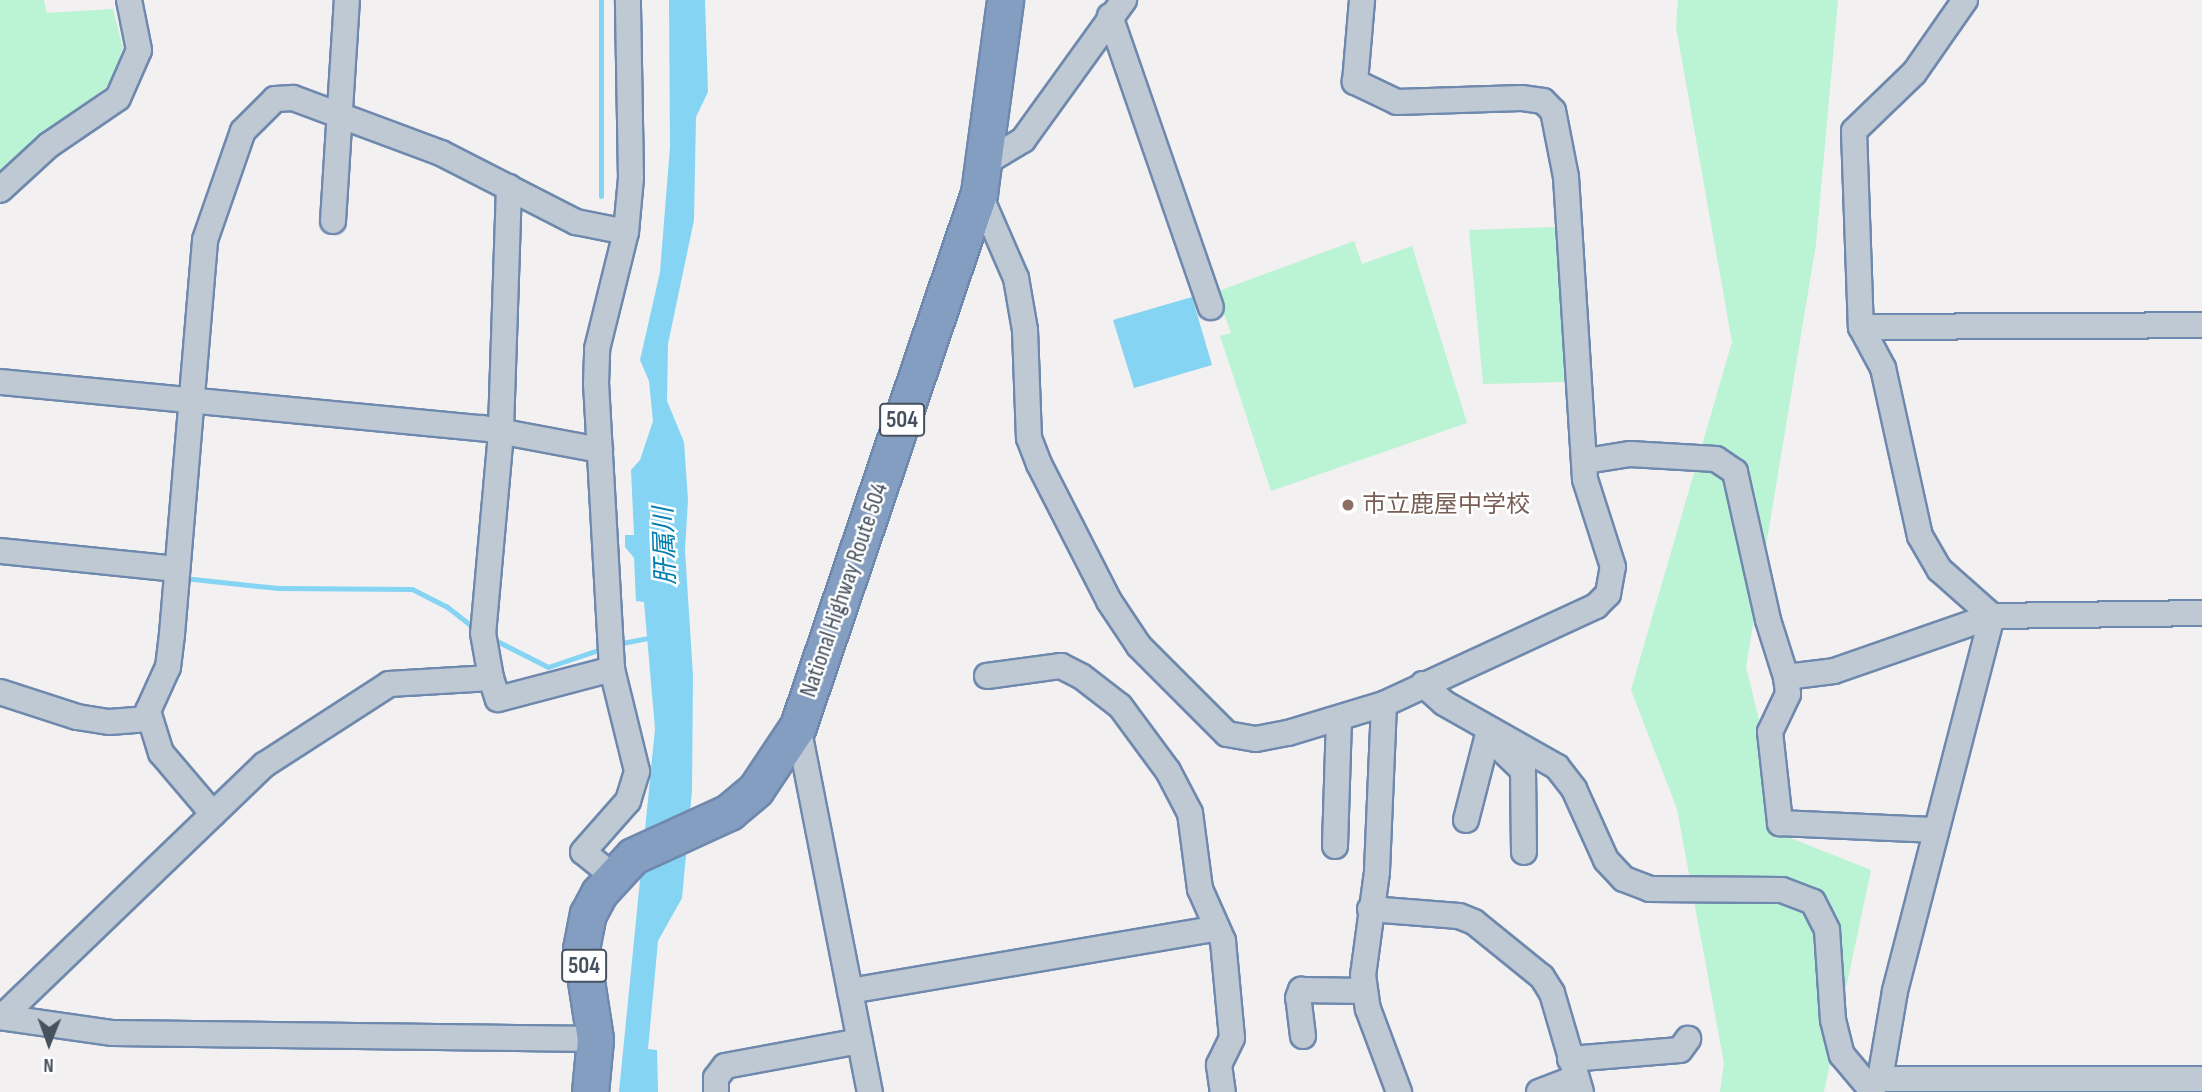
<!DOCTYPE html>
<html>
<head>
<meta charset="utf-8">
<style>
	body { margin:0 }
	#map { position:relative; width:2202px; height:1092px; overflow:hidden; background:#f2f0f0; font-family:"Sofia Sans Condensed","Noto Sans JP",sans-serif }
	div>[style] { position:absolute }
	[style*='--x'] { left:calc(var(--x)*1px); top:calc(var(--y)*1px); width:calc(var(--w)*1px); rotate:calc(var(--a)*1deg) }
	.green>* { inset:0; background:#bbf3d5 }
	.water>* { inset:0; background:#85d4f3 }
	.stream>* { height:5px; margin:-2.5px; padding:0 2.5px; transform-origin:2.5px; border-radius:2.5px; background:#85d4f3 }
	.roads { filter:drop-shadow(2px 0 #6f89ae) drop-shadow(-2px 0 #6f89ae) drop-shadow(0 2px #6f89ae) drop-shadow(0 -2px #6f89ae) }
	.minor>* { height:24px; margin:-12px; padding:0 12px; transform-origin:12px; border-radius:12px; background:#bfc9d3 }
	.highway>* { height:35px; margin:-17.5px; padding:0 17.5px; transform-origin:17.5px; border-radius:17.5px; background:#849ec2 }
	.dots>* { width:19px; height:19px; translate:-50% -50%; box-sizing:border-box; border:4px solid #fff; border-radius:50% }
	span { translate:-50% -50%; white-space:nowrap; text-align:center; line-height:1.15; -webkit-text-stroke:5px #fff; paint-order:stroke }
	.shield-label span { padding:2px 5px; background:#fff; border:2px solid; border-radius:5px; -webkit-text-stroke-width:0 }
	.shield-label { font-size:23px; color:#46515f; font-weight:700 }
	.education-label { font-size:24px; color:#785e54 }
	.left { translate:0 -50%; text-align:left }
	.street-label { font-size:24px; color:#46515f }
	.water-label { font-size:26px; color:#027eaf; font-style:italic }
	.north { position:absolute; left:14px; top:1008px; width:70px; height:70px; -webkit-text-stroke:5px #fff; paint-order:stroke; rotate:181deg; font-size:19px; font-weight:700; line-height:28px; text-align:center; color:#46515f }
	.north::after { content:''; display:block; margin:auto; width:24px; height:32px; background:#46515f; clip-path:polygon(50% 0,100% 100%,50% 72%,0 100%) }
</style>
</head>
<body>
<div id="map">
	<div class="green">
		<i style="clip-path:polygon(0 0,44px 0,47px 13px,113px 9px,123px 48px,110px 84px,0 170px)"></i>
		<i style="clip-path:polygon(1678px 0,1838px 0,1816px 244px,1746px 667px,1788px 837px,1871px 870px,1824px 1092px,1720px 1092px,1724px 1063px,1677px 809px,1631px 690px,1732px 342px,1676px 27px)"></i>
		<i style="clip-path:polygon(1556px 227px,1565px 382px,1483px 384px,1469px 230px)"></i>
		<i style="clip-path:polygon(1354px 241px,1362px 264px,1412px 246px,1467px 423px,1271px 491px,1220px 336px,1231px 333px,1216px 292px)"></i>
	</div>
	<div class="water">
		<i style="clip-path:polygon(669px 0,705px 0,708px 92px,696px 117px,694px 220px,668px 344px,667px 401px,684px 442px,688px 500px,685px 550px,693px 676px,692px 791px,682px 898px,658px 941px,648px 1049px,657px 1050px,658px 1092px,619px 1092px,655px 729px,644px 602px,636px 601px,634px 558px,625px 547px,625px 535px,634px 535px,631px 470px,640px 460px,653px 421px,649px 381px,640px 360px,660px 272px,670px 147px)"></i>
		<i style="clip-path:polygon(1192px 297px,1212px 365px,1134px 388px,1113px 320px)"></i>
	</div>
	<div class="stream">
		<i style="--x:601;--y:0;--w:196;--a:90"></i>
		<i style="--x:184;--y:578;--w:95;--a:6.1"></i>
		<i style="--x:278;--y:588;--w:134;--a:0.4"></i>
		<i style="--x:412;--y:589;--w:38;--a:27"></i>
		<i style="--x:446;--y:606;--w:33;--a:38"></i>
		<i style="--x:495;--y:640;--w:59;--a:27"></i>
		<i style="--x:548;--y:667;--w:59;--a:-18.7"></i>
		<i style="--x:617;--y:644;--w:36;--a:-11"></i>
	</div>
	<div class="roads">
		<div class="minor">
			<i style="--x:1965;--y:0;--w:89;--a:124.9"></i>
			<i style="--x:1914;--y:73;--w:83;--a:136"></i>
			<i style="--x:1854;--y:131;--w:196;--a:88"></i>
			<i style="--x:1861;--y:327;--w:47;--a:61.8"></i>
			<i style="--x:1883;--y:368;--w:172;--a:77.6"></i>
			<i style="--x:1920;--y:536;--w:39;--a:60"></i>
			<i style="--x:1940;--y:570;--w:69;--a:41.5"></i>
			<i style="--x:1110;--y:16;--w:308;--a:70.9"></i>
			<i style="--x:983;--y:164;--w:47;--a:-31"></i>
			<i style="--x:1023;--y:140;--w:173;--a:-54.2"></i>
			<i style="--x:509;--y:187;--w:246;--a:91.9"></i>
			<i style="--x:501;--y:433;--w:201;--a:95.1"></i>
			<i style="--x:483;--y:633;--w:46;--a:79.9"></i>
			<i style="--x:491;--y:678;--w:22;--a:72"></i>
			<i style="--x:498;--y:699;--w:118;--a:-14.7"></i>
			<i style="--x:0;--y:190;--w:67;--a:-42.6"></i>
			<i style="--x:49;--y:145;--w:83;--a:-34.3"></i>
			<i style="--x:118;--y:98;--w:52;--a:-66.4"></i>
			<i style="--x:139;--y:50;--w:51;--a:-101.3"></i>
			<i style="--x:979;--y:193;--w:93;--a:66.5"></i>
			<i style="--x:1016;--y:278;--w:53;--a:80.2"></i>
			<i style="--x:1025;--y:330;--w:108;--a:87.9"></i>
			<i style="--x:1029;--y:438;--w:28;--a:69"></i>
			<i style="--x:1039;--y:464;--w:154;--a:62.9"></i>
			<i style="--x:1109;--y:601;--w:54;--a:56.3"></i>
			<i style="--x:1139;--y:646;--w:124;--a:45"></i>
			<i style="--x:1227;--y:734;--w:29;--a:10"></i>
			<i style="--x:1256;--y:739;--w:33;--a:-11"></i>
			<i style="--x:1288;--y:733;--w:100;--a:-16.8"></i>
			<i style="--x:1384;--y:704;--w:234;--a:-24.8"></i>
			<i style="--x:1596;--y:606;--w:17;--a:-45"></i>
			<i style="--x:1608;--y:594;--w:27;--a:-80"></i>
			<i style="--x:1613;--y:567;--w:92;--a:-107.7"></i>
			<i style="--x:1585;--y:479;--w:303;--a:-93.6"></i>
			<i style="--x:1566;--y:177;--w:67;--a:-101.1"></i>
			<i style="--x:1553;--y:111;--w:14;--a:-135"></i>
			<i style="--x:1543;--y:101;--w:22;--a:-172"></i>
			<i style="--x:1521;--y:98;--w:124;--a:178.2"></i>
			<i style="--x:1397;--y:102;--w:47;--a:-154.5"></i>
			<i style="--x:1355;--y:82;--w:82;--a:-85.1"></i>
			<i style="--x:333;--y:221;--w:221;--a:-86.4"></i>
			<i style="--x:1861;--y:327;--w:341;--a:-0.3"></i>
			<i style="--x:0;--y:382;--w:484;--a:5.5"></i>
			<i style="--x:482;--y:428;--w:120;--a:10.6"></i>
			<i style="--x:1586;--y:461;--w:45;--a:-9"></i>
			<i style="--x:1630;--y:454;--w:86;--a:3.3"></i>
			<i style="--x:1716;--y:459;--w:23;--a:34"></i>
			<i style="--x:1735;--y:472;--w:152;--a:77.4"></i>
			<i style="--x:1768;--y:620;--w:60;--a:72.5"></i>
			<i style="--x:1786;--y:677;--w:17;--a:83"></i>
			<i style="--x:1788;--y:694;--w:42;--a:115.3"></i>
			<i style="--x:1770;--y:732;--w:92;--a:83.7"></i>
			<i style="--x:1780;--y:823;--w:156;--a:2.6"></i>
			<i style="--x:0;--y:551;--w:178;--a:5.8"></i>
			<i style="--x:987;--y:676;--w:75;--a:-7.7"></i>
			<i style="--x:1061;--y:666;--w:22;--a:27"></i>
			<i style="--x:1081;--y:676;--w:49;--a:37.6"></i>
			<i style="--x:1120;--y:706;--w:81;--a:53.6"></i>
			<i style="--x:1168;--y:771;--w:47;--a:62.4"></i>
			<i style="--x:1190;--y:813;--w:77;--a:82.5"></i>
			<i style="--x:1200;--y:889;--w:57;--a:66.1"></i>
			<i style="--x:1223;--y:941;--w:97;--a:84.7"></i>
			<i style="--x:1232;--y:1038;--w:30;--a:116"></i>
			<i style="--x:1219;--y:1065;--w:27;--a:82"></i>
			<i style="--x:1786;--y:677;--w:48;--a:-7.1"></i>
			<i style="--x:1834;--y:671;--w:167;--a:-19.2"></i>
			<i style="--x:1992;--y:616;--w:210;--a:-0.8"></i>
			<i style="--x:1423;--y:684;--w:28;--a:42"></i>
			<i style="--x:1444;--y:703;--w:130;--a:29.5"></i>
			<i style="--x:1557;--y:767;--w:28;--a:52"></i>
			<i style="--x:1574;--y:789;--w:78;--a:65.7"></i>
			<i style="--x:1606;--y:860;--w:26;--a:47"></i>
			<i style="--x:1624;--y:879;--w:28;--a:21"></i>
			<i style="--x:1650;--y:889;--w:132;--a:0.4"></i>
			<i style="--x:1782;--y:890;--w:33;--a:21"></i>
			<i style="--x:1813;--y:902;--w:31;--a:63"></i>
			<i style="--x:1827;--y:930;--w:90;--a:86.2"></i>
			<i style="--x:1833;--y:1020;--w:36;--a:76"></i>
			<i style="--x:1842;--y:1055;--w:48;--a:50"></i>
			<i style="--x:0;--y:692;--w:81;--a:18"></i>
			<i style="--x:77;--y:717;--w:32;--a:9"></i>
			<i style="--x:109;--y:722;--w:40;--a:-4.3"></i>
			<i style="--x:1384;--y:704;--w:168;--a:92.4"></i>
			<i style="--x:1377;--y:872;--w:104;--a:97.7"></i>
			<i style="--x:1363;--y:975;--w:34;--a:82"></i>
			<i style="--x:1368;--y:1009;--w:89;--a:69.5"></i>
			<i style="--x:798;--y:726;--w:373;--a:78.9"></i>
			<i style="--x:1497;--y:745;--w:36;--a:44"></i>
			<i style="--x:1523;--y:770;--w:82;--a:89.3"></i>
			<i style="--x:213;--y:814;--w:80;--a:-130.4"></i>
			<i style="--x:161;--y:753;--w:44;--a:-107.2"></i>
			<i style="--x:148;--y:711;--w:48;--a:-65.6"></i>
			<i style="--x:168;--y:667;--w:33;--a:-83"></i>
			<i style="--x:172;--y:634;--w:395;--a:-85.2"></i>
			<i style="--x:205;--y:240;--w:115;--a:-70.8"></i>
			<i style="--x:243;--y:131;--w:45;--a:-45"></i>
			<i style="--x:275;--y:99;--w:18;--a:-3"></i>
			<i style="--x:293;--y:98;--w:158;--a:20.4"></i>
			<i style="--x:441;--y:153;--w:152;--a:27.1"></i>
			<i style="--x:576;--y:222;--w:51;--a:11.3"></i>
			<i style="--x:1466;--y:820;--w:85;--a:-75.6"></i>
			<i style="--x:1335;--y:846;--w:127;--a:-88.2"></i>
			<i style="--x:613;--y:876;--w:38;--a:-141"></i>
			<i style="--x:583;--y:852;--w:68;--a:-48.6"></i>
			<i style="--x:628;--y:801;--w:31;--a:-73"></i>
			<i style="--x:637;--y:771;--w:105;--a:-103.8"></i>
			<i style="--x:612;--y:669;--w:285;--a:-93.2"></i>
			<i style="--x:596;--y:384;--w:35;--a:-88"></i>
			<i style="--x:597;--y:349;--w:121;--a:-76.1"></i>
			<i style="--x:626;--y:232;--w:54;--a:-84.7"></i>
			<i style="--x:631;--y:178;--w:178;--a:-91"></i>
			<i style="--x:1370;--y:909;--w:89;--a:4.5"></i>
			<i style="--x:1459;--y:916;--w:16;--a:22"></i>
			<i style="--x:1474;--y:922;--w:87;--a:39"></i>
			<i style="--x:1542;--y:977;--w:19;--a:58"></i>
			<i style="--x:1552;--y:993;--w:103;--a:73.7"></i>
			<i style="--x:850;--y:991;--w:372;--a:-9.7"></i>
			<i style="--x:0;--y:1017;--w:114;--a:8.1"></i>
			<i style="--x:113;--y:1033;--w:482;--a:0.7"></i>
			<i style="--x:2;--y:1017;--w:364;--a:-43.9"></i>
			<i style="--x:264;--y:765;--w:149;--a:-32.9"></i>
			<i style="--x:389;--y:684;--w:102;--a:-3.4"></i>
			<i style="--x:1303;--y:1036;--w:38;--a:-97"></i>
			<i style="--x:1298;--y:998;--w:9;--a:-69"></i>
			<i style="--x:1301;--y:990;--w:64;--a:0.9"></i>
			<i style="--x:1570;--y:1059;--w:110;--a:-4.7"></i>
			<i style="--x:1680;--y:1050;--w:14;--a:-54"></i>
			<i style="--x:1880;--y:1079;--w:89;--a:-80.3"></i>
			<i style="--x:1895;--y:991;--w:387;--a:-75.5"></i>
			<i style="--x:1869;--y:1088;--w:14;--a:-39"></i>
			<i style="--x:1880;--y:1079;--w:322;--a:0"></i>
			<i style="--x:716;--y:1092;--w:14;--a:-90"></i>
			<i style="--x:716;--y:1078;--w:15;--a:-53"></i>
			<i style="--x:725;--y:1066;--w:137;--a:-10.5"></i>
			<i style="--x:1539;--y:1092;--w:39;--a:-21"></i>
		</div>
		<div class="highway">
			<i style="--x:590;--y:1092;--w:53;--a:-84.6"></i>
			<i style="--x:595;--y:1039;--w:91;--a:-98.8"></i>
			<i style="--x:581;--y:949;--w:36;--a:-79"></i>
			<i style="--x:588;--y:914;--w:24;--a:-62"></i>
			<i style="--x:599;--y:893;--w:50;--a:-47.4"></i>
			<i style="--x:633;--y:856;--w:106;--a:-24.6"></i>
			<i style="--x:729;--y:812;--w:35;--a:-40"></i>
			<i style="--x:756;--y:789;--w:76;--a:-56.3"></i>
			<i style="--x:798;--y:726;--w:563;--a:-71.24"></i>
			<i style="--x:979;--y:193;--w:195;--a:-82.3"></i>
		</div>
	</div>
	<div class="dots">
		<i style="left:1348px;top:505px;background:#8d6e63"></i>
	</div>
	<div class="shield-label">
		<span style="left:902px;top:420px">504</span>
		<span style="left:584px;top:966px">504</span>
	</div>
	<div class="education-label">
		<span class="left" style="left:1362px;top:505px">市立鹿屋中学校</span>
	</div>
	<div class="street-label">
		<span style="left:844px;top:590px;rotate:-71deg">National Highway Route 504</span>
	</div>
	<div class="water-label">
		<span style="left:666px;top:546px;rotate:-92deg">肝属川</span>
	</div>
	<div class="north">N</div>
</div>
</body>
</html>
